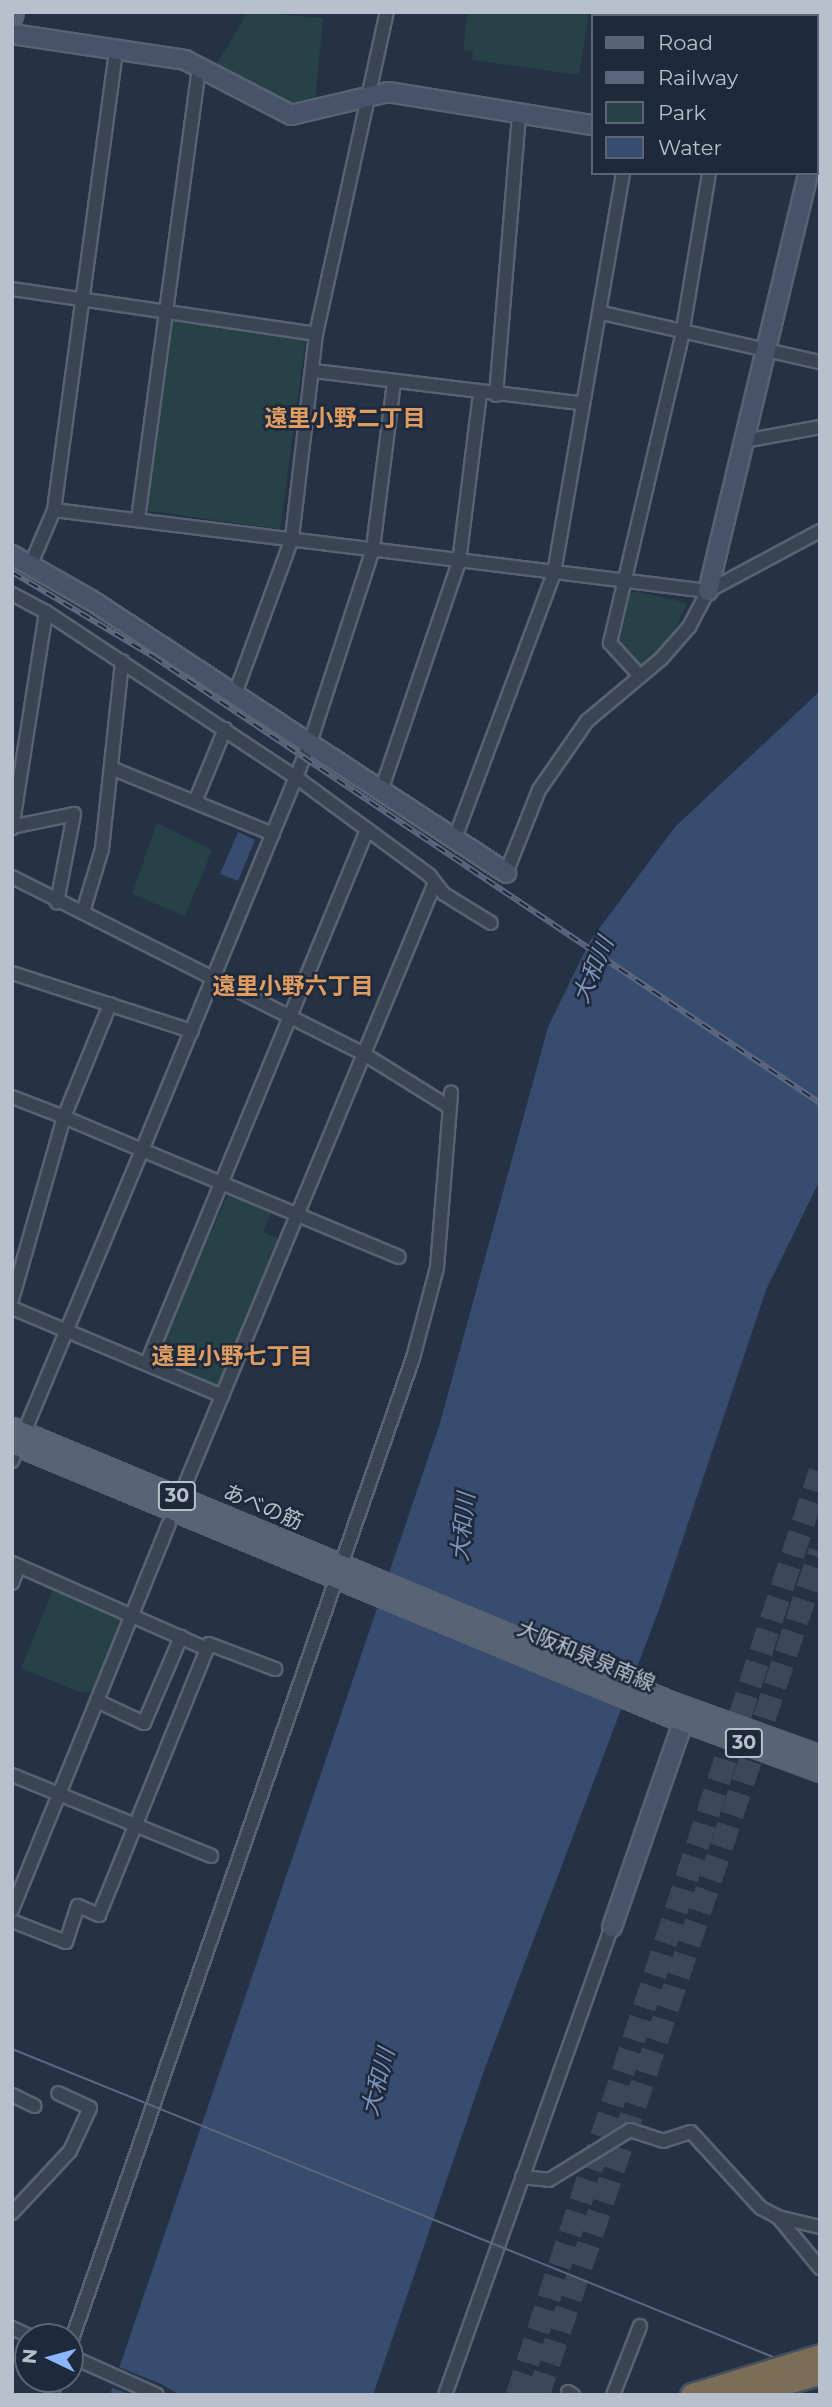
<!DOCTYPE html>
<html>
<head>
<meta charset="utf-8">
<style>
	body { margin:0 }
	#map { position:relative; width:832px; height:2407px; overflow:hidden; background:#253246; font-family:Montserrat,"Noto Sans JP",sans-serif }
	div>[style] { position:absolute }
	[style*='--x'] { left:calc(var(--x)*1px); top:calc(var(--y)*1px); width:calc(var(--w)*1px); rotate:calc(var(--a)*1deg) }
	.green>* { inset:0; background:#274247 }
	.water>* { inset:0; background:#374c6e }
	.pier>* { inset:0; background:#253246 }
	.highway-tunnel>* { height:23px; margin-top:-11.5px; transform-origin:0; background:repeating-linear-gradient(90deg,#3b475a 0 23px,transparent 0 34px) }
	.roads { filter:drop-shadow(2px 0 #586272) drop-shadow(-2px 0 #586272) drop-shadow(0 2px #586272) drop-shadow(0 -2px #586272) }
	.street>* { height:12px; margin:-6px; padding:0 6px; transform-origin:6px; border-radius:6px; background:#3a4455 }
	.secondary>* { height:18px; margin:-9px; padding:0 9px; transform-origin:9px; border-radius:9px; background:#485369 }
	.primary>* { height:19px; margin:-9.5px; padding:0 9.5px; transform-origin:9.5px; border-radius:9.5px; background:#586375 }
	.tram>* { height:2px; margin:-1px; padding:0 1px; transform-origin:1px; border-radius:1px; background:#5c687d }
	.rail>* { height:6px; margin-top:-3px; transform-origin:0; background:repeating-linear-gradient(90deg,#1e293b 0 10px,#5c687d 0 20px); box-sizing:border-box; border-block:2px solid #5c687d }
	.bridges { filter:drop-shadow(2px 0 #444f60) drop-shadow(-2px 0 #444f60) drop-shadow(0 2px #444f60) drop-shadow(0 -2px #444f60) }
	.highway-bridge>* { height:23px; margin:-11.5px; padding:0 11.5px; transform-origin:11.5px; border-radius:11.5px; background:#7c6e56 }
	span { translate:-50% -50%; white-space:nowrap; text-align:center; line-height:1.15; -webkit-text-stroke:5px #1e293b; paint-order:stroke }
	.shield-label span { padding:2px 5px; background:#1e293b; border:2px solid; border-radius:5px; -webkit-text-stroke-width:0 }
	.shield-label { font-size:19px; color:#b8c0ce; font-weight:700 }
	.street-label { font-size:21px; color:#b8c0ce }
	.neighbourhood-label { font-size:23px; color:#e09c61; font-weight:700 }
	.water-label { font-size:23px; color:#7c94b8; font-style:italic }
	.frame { position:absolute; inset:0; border:14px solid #b8c0ce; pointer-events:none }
	.legend { position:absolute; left:591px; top:14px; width:228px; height:161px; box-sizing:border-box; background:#1e293b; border:2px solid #5c6576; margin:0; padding:9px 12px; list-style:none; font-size:21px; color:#b8c0ce }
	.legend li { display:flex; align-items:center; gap:14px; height:35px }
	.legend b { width:35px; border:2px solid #5c6576 }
	.north { position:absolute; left:14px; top:2323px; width:70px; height:70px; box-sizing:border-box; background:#1e293b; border:2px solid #5c6576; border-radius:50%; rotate:275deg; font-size:19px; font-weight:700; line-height:28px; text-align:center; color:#b8c0ce }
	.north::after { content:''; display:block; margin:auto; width:24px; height:32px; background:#8cb5ff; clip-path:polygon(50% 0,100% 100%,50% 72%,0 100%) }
</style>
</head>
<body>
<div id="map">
	<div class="green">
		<i style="clip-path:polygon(248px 12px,323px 18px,315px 99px,290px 106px,215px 67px)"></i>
		<i style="clip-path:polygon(468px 12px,589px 12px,579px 75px,472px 60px,473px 52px,463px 50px)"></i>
		<i style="clip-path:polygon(170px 319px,306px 338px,280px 529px,144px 510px)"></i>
		<i style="clip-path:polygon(634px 591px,687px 603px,670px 641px,638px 667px,618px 642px,625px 598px)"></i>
		<i style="clip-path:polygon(157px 823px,212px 850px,185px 916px,132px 894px)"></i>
		<i style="clip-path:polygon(229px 1192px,272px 1212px,263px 1232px,281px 1240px,217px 1385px,156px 1357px)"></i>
		<i style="clip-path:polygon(55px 1585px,118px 1611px,122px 1621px,93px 1691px,82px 1693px,21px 1668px)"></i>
	</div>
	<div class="water">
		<i style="clip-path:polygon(820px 691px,820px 1180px,766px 1290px,661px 1604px,485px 2068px,373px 2395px,110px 2395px,440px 1423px,548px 1027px,590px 941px,675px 827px)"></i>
		<i style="clip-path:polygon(238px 832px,255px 840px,238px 881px,220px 874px)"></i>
	</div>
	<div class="pier">
		<i style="clip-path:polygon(116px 2366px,161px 2384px,180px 2395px,128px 2394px,113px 2388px)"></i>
	</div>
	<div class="highway-tunnel">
		<i style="--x:517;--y:2395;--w:972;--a:-71.84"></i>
		<i style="--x:538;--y:2395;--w:890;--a:-71.52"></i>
	</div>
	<div class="roads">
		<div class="street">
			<i style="--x:648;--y:16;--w:4;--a:-76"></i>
			<i style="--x:734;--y:16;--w:4;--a:-90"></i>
			<i style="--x:12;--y:289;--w:307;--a:8.4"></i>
			<i style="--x:602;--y:313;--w:223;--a:12.7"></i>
			<i style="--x:314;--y:371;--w:268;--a:6.9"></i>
			<i style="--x:394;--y:382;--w:168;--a:97.2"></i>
			<i style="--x:373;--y:549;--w:204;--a:108"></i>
			<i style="--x:310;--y:743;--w:254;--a:112.4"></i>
			<i style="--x:213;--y:978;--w:169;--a:26.7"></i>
			<i style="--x:364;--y:1054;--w:100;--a:31.9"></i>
			<i style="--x:496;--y:395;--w:283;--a:-85.3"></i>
			<i style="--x:744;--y:441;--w:77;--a:-10.4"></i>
			<i style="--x:54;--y:510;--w:659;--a:7.06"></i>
			<i style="--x:708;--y:591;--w:127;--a:-28.2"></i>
			<i style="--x:138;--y:519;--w:455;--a:-82.3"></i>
			<i style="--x:31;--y:564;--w:59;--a:-66.9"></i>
			<i style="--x:54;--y:510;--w:465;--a:-82.3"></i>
			<i style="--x:12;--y:594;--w:38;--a:28"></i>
			<i style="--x:46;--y:612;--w:219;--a:98.9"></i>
			<i style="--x:46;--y:612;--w:301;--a:33.5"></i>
			<i style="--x:297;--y:778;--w:164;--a:36.3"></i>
			<i style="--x:429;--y:875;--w:24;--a:52"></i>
			<i style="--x:444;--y:894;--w:55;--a:31.7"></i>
			<i style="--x:640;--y:676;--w:45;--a:-132.3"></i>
			<i style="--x:610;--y:643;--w:316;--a:-76.8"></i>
			<i style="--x:682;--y:335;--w:164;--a:-80.5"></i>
			<i style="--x:235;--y:694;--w:166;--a:-69.9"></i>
			<i style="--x:292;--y:538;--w:205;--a:-83.3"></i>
			<i style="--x:316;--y:334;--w:330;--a:-77.6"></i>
			<i style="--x:111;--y:768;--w:175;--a:22.2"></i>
			<i style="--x:382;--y:788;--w:239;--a:-71.2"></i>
			<i style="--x:459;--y:562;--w:170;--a:-82.9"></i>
			<i style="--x:195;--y:802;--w:79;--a:-67.7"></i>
			<i style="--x:16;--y:826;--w:59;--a:-11.7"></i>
			<i style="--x:74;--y:814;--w:90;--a:100.9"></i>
			<i style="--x:455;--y:838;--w:283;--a:-69.5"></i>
			<i style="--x:554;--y:573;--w:406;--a:-80.2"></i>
			<i style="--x:506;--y:873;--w:89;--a:-68.3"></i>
			<i style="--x:539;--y:790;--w:84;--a:-55.2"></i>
			<i style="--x:587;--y:721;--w:97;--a:-40"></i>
			<i style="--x:661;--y:659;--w:43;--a:-48.8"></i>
			<i style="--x:689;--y:627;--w:41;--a:-62.2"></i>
			<i style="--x:12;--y:877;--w:225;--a:26.7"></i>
			<i style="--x:213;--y:978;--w:186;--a:112.4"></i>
			<i style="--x:142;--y:1150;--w:278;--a:22.6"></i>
			<i style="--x:83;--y:912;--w:66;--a:-73.2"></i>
			<i style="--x:102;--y:849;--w:189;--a:-83.9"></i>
			<i style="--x:12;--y:973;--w:189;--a:17.9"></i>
			<i style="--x:12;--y:1097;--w:56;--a:21"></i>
			<i style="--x:64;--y:1117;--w:189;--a:105.9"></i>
			<i style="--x:12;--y:1308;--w:228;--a:22.7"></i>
			<i style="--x:147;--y:1363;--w:577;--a:-67.57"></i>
			<i style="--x:12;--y:1461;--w:337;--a:-67.3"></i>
			<i style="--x:142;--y:1150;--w:85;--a:-157.1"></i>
			<i style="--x:64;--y:1117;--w:122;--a:-67.8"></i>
			<i style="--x:185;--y:1485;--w:650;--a:-67.46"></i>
			<i style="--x:12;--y:1563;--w:213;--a:23.8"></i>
			<i style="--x:207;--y:1649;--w:5;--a:-68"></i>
			<i style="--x:209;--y:1644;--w:71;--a:20.7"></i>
			<i style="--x:12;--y:1583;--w:18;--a:-68"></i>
			<i style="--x:97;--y:1701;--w:52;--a:25.1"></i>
			<i style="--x:144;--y:1723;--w:94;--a:-66.7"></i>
			<i style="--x:12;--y:1775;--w:215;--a:22.1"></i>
			<i style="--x:12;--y:1910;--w:417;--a:-67.9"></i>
			<i style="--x:12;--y:1921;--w:58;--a:21.3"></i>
			<i style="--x:66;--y:1942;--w:38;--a:-72"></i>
			<i style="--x:78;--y:1906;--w:23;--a:23"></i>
			<i style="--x:99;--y:1915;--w:287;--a:-67.9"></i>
			<i style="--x:12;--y:2095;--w:25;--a:26"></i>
			<i style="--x:522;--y:2177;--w:27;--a:6"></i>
			<i style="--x:549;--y:2180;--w:95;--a:-31.7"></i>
			<i style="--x:630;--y:2130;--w:35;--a:18"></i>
			<i style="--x:663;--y:2141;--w:29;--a:-18"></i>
			<i style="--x:691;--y:2132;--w:103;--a:47.4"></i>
			<i style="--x:761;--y:2208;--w:19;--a:28"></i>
			<i style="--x:778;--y:2217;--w:66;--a:50.5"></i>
			<i style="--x:12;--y:2213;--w:85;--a:-46.9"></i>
			<i style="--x:70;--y:2151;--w:47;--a:-65.1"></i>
			<i style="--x:90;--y:2108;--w:35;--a:-155"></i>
			<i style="--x:778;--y:2217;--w:43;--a:13.4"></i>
			<i style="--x:12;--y:2328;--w:21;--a:25"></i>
			<i style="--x:70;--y:2345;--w:1045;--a:-70.84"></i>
			<i style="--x:413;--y:1358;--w:93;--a:-75.1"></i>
			<i style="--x:437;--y:1268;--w:176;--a:-85.4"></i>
			<i style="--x:70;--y:2356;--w:95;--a:24.1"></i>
			<i style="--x:568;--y:2392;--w:6;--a:31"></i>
			<i style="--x:51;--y:2395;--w:17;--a:-69"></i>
			<i style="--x:445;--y:2395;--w:497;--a:-70.4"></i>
			<i style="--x:613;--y:2395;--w:74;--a:-68.6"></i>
		</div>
		<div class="secondary">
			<i style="--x:12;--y:34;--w:175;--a:8.5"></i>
			<i style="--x:185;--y:60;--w:119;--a:27.4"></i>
			<i style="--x:291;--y:115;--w:100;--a:-13.3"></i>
			<i style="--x:388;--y:92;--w:207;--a:9.2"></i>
			<i style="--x:816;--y:102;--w:22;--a:-80"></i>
			<i style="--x:816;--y:158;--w:4;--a:-27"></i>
			<i style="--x:12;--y:555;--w:91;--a:29.7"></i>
			<i style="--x:91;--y:600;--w:497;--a:33.3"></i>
			<i style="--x:708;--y:591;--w:430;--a:-76.5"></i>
			<i style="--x:612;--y:1927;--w:207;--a:-70.9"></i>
		</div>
		<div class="primary">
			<i style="--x:12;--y:16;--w:4;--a:-76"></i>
			<i style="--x:12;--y:1428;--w:716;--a:22.59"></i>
			<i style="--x:673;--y:1703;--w:156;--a:19.8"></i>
			<i style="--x:12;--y:1443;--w:710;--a:22.52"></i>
			<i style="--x:668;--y:1715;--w:162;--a:20.2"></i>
		</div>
	</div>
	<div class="tram">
		<i style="--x:12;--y:2049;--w:872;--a:22.03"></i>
	</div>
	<div class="rail">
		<i style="--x:12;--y:572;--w:165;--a:30.9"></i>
		<i style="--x:154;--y:657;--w:802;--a:33.81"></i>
	</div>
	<div class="bridges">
		<div class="highway-bridge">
			<i style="--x:692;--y:2395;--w:134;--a:-16.9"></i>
			<i style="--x:739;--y:2395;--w:84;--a:-15.2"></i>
		</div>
	</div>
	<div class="shield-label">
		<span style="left:177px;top:1496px">30</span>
		<span style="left:744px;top:1743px">30</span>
	</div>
	<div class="street-label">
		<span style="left:263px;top:1507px;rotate:23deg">あべの筋</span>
		<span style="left:586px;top:1656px;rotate:23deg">大阪和泉泉南線</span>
	</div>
	<div class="neighbourhood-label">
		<span style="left:345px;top:418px">遠里小野二丁目</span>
		<span style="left:293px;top:986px">遠里小野六丁目</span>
		<span style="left:232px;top:1356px">遠里小野七丁目</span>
	</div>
	<div class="water-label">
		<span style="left:593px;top:970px;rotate:-67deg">大和川</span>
		<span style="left:463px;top:1527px;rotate:-84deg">大和川</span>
		<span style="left:378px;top:2082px;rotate:-75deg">大和川</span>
	</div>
	<div class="frame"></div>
	<ul class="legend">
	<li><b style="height:9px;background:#586375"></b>Road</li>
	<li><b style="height:9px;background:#5c687d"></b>Railway</li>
	<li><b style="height:19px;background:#274247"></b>Park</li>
	<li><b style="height:19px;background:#374c6e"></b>Water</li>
	</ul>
	<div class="north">N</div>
</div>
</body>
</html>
